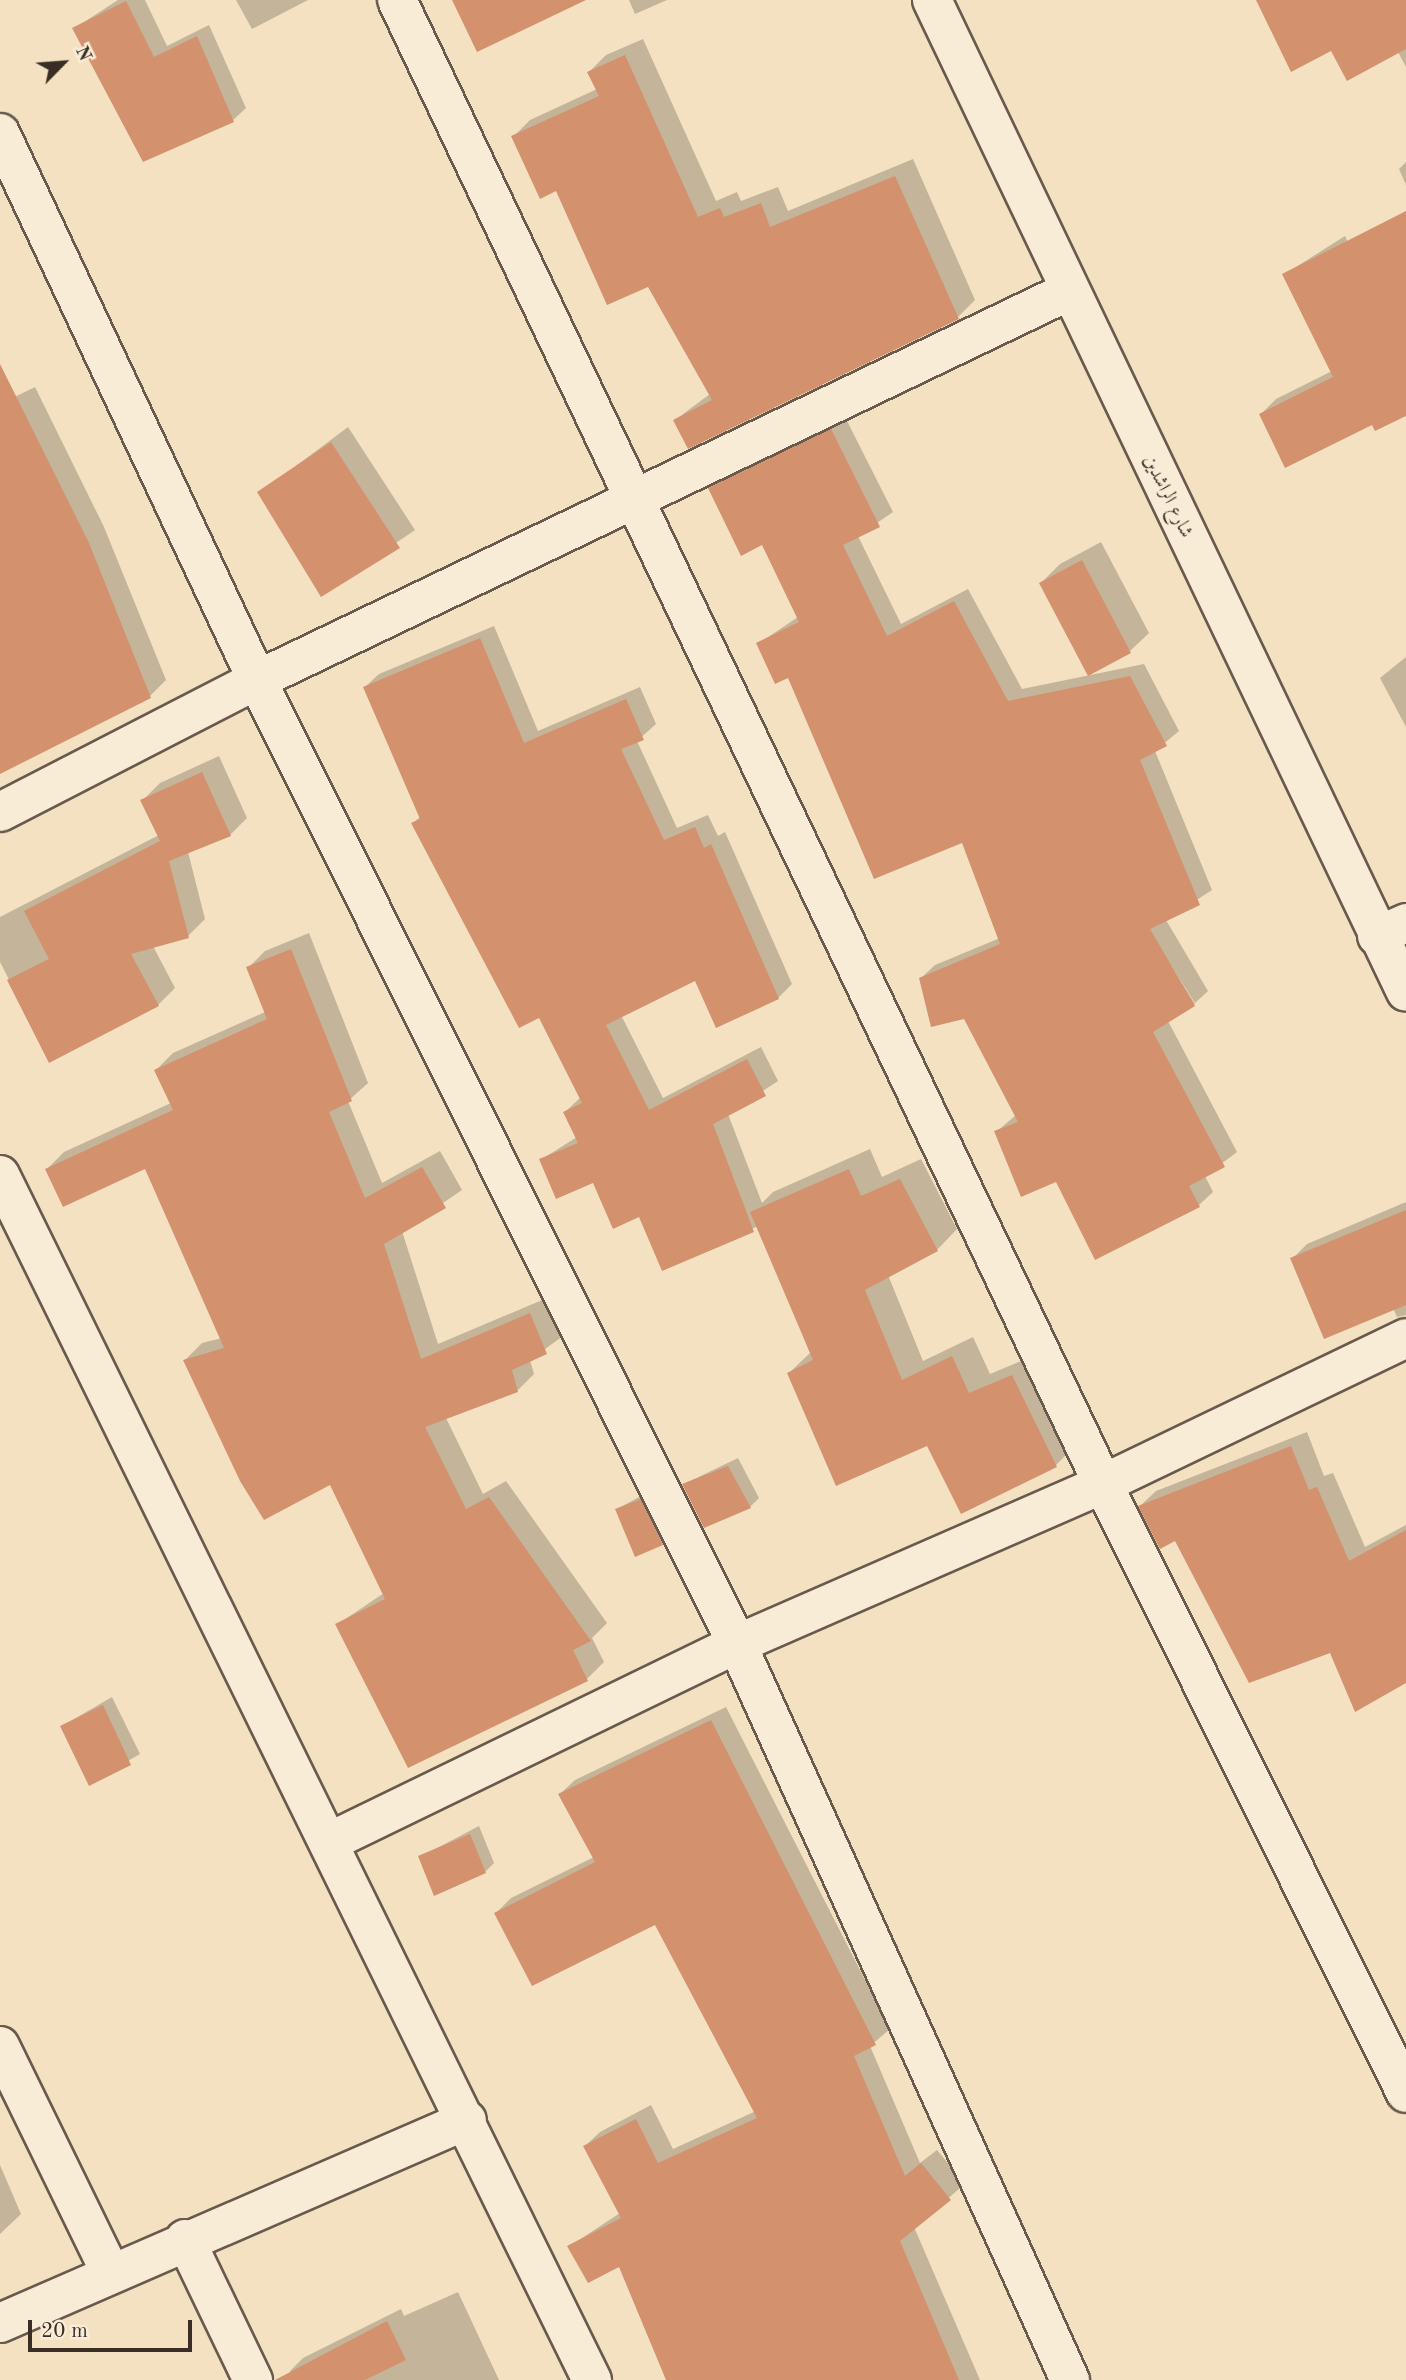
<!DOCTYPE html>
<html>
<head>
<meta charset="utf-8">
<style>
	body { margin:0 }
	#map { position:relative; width:1406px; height:2380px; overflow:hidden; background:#f4e1c1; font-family:"Old Standard TT",Amiri,serif }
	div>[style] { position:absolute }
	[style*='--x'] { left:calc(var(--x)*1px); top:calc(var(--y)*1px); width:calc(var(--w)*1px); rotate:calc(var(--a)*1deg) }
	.shadow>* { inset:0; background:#0003 }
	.building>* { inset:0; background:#d3916e }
	.roads { filter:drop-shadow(2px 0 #685a4c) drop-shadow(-2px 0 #685a4c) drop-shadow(0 2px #685a4c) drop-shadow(0 -2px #685a4c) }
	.minor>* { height:38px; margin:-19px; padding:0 19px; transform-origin:19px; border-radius:19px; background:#f8ecd7 }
	.tertiary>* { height:38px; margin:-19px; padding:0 19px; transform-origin:19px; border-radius:19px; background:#f8ecd7 }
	span { translate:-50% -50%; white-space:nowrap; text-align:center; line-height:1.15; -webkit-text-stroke:5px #f8ecd7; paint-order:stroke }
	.street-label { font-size:19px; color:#392d25 }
	.north { position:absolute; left:28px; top:28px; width:70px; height:70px; -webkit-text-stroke:5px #f8ecd7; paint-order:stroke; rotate:65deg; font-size:19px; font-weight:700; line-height:28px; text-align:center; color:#392d25 }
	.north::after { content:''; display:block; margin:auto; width:24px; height:32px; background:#392d25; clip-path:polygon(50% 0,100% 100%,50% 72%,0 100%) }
	.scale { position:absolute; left:28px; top:2320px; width:164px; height:32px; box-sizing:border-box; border:4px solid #392d25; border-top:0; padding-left:9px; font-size:21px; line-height:24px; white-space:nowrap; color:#392d25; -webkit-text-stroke:5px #f8ecd7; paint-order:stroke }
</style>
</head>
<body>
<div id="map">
	<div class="shadow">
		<i style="clip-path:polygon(118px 0,145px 0,167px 46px,209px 25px,246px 108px,233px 120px,75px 28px)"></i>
		<i style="clip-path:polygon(236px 0,308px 0,252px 29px)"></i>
		<i style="clip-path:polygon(629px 0,667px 0,635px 14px)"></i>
		<i style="clip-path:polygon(1258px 0,1406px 0,1406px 67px,1398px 52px,1332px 48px)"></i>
		<i style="clip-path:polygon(643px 39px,716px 201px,737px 192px,741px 201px,778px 187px,788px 211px,913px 159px,975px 300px,958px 317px,675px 420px,710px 394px,649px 285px,513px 137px,530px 120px,597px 89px,589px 72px,606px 55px)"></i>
		<i style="clip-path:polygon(1406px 162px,1406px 185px,1399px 169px)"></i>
		<i style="clip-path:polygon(1345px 236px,1406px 368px,1406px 405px,1261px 414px,1276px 399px,1332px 371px,1285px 274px)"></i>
		<i style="clip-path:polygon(35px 387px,104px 527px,166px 680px,150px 696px,0 773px,0 404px)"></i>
		<i style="clip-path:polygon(845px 417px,893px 512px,858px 536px,901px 624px,968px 589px,1022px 689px,1144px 664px,1179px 731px,1155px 751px,1212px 890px,1166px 920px,1208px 991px,1195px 1003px,1144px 923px,1195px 1004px,1168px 1021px,1237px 1152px,1205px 1176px,1213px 1192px,1199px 1205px,1057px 1180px,996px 1132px,1016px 1115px,965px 1017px,921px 978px,935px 965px,1000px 938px,963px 840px,758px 644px,798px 617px,763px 543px,710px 489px,723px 475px)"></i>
		<i style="clip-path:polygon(348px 427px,415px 530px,321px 594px,260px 493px)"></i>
		<i style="clip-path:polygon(1101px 542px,1149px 633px,1130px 651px,1041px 583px,1060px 564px)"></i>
		<i style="clip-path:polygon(494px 626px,538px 731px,640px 687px,656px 724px,637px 741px,677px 828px,708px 815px,718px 836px,725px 832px,792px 984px,778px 998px,696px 978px,621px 1015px,663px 1098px,761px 1047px,778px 1081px,728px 1114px,762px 1203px,773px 1192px,870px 1149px,882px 1177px,921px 1159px,957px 1229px,937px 1250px,888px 1275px,923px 1361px,973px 1337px,990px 1374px,1033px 1356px,1076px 1445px,1056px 1465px,928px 1444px,789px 1373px,810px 1353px,758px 1226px,663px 1269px,640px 1214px,594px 1180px,542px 1159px,577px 1137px,565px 1112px,581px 1097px,540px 1016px,413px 823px,421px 816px,365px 687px,379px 674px)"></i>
		<i style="clip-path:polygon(1406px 657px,1406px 727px,1380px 678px)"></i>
		<i style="clip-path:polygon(219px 756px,247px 818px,230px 835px,188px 852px,205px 919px,188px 936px,153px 946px,175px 988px,158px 1005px,50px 1060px,0 962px,0 917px,159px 835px,143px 800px,160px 783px)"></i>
		<i style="clip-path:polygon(309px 933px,368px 1083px,348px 1101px,382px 1183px,440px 1151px,462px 1190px,402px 1231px,438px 1344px,547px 1298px,563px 1336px,530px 1360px,534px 1374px,517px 1391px,446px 1418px,483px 1494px,506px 1481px,607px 1623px,592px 1638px,604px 1662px,587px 1679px,338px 1624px,384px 1593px,331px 1483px,185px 1360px,202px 1343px,222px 1338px,146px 1167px,47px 1169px,64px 1152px,171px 1103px,156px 1070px,173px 1053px,265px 1012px,248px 968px,265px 951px)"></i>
		<i style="clip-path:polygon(1406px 1202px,1406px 1315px,1397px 1317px,1393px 1308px,1292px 1259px,1307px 1244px)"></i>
		<i style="clip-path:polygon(1307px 1432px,1324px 1476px,1333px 1473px,1365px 1547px,1406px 1525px,1406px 1681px,1331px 1651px,1140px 1506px,1156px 1491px)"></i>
		<i style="clip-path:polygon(738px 1458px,759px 1498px,750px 1507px,684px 1484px)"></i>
		<i style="clip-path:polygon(650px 1491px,672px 1535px,662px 1544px,617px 1509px)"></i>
		<i style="clip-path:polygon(112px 1697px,140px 1754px,90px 1783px,62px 1726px)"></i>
		<i style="clip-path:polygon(726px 1707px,890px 2029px,870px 2046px,920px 2163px,937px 2150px,965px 2184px,914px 2227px,980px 2380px,673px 2380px,620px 2264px,570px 2246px,620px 2213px,585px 2146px,600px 2132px,651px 2105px,673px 2149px,756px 2111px,656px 1923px,496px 1913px,511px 1898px,594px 1857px,560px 1794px,575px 1780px)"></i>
		<i style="clip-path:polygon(479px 1826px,494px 1863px,485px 1872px,420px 1857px)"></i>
		<i style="clip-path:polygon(0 2165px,21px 2214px,0 2234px)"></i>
		<i style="clip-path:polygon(458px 2292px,499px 2380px,294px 2380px,290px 2371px,303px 2358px,401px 2309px,404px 2316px)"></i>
	</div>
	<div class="building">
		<i style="clip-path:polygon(452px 0,586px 0,477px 52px)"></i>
		<i style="clip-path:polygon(1256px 0,1406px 0,1406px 49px,1347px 81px,1331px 51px,1291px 72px)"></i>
		<i style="clip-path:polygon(126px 1px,154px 57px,197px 36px,234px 122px,143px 162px,72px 28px)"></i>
		<i style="clip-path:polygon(625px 55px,698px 217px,720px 208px,724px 217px,761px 203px,770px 227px,895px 176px,959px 319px,688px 449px,673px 420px,712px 400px,648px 287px,607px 305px,556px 191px,540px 199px,511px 136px,599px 96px,587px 72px)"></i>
		<i style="clip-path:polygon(1406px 211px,1406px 416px,1375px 431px,1372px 425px,1285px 468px,1259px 414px,1333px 377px,1282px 274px)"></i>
		<i style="clip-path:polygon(0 364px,89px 543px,151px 698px,0 774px)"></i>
		<i style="clip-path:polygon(831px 429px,880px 527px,843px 545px,887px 636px,954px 601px,1008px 701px,1130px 676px,1167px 746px,1140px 760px,1200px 905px,1150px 929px,1195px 1006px,1153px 1032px,1225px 1167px,1189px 1186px,1200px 1207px,1095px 1260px,1056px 1182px,1021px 1197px,994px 1131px,1018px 1122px,964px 1019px,931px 1027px,919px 978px,1000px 944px,962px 843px,874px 879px,788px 678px,775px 684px,756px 643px,799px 622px,762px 545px,741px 556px,708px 488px)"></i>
		<i style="clip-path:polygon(331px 442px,400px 548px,321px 597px,257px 492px)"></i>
		<i style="clip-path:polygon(1082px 560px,1131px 653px,1088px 676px,1039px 583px)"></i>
		<i style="clip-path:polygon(480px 638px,524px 743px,626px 699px,644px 740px,621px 749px,664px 840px,695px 827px,704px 848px,711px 844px,779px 999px,716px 1028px,695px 981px,606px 1025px,649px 1110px,747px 1059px,766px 1096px,713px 1124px,754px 1232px,662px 1271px,639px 1217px,613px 1229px,593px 1183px,556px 1199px,539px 1159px,578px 1143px,563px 1112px,582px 1103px,539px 1018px,519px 1028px,411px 823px,420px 819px,363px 687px)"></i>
		<i style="clip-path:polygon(202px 772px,231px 836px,169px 861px,189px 938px,131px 954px,159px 1006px,49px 1063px,7px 980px,49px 959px,24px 911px,160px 841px,140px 800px)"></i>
		<i style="clip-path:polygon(291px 949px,352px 1101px,329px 1112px,365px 1198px,422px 1167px,446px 1208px,384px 1244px,421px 1359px,530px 1313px,547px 1354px,512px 1370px,518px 1392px,425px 1427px,466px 1509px,489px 1497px,591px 1641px,573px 1650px,588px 1681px,408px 1768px,335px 1624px,385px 1599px,330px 1485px,264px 1520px,240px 1481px,183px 1360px,224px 1348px,145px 1169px,63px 1207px,45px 1169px,173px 1110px,154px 1070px,267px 1019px,246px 967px)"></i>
		<i style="clip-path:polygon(849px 1169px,861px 1196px,900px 1179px,938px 1251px,865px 1290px,902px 1380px,952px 1356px,969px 1393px,1012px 1375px,1057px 1467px,961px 1514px,927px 1446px,836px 1486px,787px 1373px,813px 1360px,750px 1212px)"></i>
		<i style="clip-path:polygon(1406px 1210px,1406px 1305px,1324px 1339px,1290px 1258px)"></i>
		<i style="clip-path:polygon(1291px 1446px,1309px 1490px,1317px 1487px,1349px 1561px,1406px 1530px,1406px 1683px,1355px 1712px,1330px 1653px,1249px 1683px,1175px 1541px,1160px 1549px,1138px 1506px)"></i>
		<i style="clip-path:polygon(728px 1466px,751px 1508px,704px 1528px,682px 1484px)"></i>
		<i style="clip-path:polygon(641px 1499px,663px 1545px,635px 1557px,615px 1509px)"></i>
		<i style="clip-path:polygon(103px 1705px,131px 1765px,89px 1786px,60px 1726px)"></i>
		<i style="clip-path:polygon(711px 1720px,876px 2045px,854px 2056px,905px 2176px,921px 2163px,951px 2200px,900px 2241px,959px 2380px,666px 2380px,619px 2267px,588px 2283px,567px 2246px,621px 2218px,583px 2146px,636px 2119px,658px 2163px,757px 2118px,655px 1925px,532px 1986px,494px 1913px,595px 1862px,558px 1794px)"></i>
		<i style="clip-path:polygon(470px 1834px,486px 1873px,434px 1896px,418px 1856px)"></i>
		<i style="clip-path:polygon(387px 2321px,406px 2360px,365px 2380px,275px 2380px)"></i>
	</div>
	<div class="roads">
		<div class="minor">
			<i style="--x:397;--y:0;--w:1643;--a:64.56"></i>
			<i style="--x:1103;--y:1484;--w:680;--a:63.55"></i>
			<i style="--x:0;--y:133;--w:604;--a:64.83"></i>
			<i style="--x:257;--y:680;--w:1077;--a:63.53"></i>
			<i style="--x:737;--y:1644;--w:808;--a:65.66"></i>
			<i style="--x:0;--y:812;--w:289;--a:-27.2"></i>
			<i style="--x:257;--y:680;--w:900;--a:-25.6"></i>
			<i style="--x:1377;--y:936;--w:32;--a:-24"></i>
			<i style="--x:0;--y:1175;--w:1343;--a:63.84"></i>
			<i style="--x:331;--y:1841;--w:451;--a:-25.9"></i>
			<i style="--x:737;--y:1644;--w:399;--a:-23.6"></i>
			<i style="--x:1103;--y:1484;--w:336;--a:-25.7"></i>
			<i style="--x:0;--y:2046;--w:251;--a:64"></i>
			<i style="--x:185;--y:2239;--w:157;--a:64.3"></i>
			<i style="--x:0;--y:2323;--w:509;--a:-23.49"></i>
		</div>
		<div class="tertiary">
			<i style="--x:932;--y:0;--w:1099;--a:64.46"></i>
		</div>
	</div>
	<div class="street-label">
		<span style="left:1167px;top:497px;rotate:64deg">شارع الراشدين</span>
	</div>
	<div class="north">N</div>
	<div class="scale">20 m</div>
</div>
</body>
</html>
